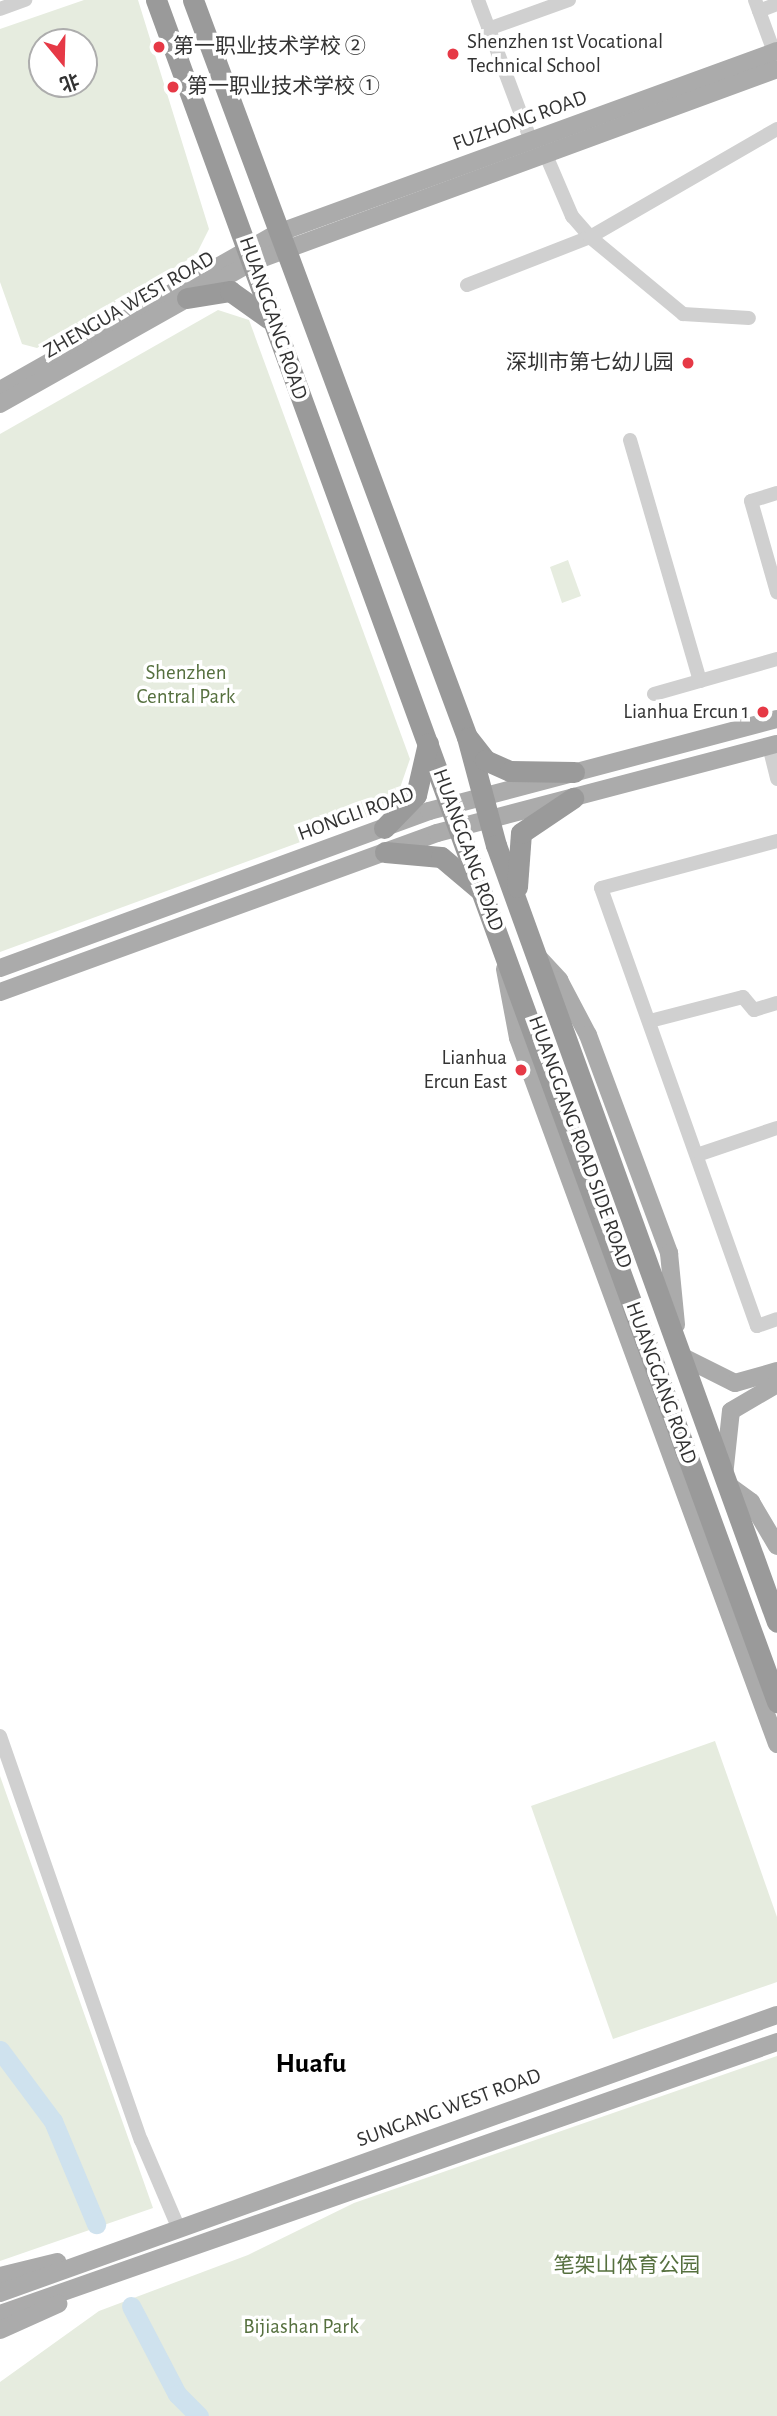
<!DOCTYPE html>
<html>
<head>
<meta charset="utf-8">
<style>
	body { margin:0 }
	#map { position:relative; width:777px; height:2416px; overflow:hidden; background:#fff; font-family:"Alegreya Sans","Noto Sans SC",sans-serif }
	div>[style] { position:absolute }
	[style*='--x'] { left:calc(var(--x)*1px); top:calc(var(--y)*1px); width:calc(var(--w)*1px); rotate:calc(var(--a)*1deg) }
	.green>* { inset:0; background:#e6ecdf }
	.river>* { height:19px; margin:-9.5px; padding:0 9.5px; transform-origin:9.5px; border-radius:9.5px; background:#cfe2ee }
	.minor>* { height:14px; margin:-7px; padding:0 7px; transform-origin:7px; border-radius:7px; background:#d0d0d0 }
	.major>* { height:18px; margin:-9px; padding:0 9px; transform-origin:9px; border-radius:9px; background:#ababab }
	.highway>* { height:21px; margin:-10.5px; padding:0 10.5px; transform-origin:10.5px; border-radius:10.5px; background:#9a9a9a }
	.dots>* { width:19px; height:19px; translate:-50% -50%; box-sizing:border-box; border:4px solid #fff; border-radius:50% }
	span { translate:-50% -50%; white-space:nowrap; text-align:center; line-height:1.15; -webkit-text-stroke:7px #fff; paint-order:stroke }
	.poi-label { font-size:21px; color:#333 }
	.left { translate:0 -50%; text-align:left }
	.right { translate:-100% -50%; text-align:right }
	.street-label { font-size:21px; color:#333 }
	.park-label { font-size:21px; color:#56703f }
	.district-label { font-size:28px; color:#000; font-weight:700 }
	.north { position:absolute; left:28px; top:28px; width:70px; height:70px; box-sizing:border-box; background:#fff; border:2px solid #adadad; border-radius:50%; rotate:161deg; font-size:19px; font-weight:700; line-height:28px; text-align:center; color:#333 }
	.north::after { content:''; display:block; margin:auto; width:24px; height:32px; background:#e63946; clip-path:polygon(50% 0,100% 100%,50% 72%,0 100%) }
</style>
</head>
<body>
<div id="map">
	<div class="green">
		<i style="clip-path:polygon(evenodd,84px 0,138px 0,209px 229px,196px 255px,37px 348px,22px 344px,0 282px,0 29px,84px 0,84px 42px,84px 84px,42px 84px,42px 42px,84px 42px)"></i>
		<i style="clip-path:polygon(218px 310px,249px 320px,410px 759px,393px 808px,0 952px,0 434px)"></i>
		<i style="clip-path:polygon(568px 560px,581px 596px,562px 603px,550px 567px)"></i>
		<i style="clip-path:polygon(715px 1741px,777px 1917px,777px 1982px,613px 2039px,531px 1806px)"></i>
		<i style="clip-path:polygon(0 1776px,153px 2208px,0 2261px)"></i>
		<i style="clip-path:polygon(777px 2056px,777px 2416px,0 2416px,0 2382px,99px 2311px,248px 2255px,354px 2203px)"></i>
	</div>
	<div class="river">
		<i style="--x:0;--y:2050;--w:89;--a:53.3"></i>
		<i style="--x:53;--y:2121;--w:112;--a:67.3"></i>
		<i style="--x:131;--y:2306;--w:99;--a:62.4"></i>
		<i style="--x:177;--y:2394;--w:31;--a:45"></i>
	</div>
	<div class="minor">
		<i style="--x:478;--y:0;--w:151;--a:69.4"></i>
		<i style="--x:755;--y:0;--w:55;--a:69.9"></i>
		<i style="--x:0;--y:9;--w:27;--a:-20"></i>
		<i style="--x:759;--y:11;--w:19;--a:-21"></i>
		<i style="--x:488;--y:29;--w:86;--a:-19.7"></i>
		<i style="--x:545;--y:153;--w:69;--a:66.8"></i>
		<i style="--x:572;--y:216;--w:28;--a:49"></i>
		<i style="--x:590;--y:237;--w:121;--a:39.6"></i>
		<i style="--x:683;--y:314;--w:66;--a:3.5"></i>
		<i style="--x:467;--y:285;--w:132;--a:-21.3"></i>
		<i style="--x:590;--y:237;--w:216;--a:-30"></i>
		<i style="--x:630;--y:440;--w:251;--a:73.8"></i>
		<i style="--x:777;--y:493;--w:27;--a:163"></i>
		<i style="--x:751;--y:501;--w:95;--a:74.1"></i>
		<i style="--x:654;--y:694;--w:128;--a:-15.9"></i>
		<i style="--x:769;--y:746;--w:34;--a:76"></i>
		<i style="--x:777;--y:841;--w:182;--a:165"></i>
		<i style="--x:601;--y:888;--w:465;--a:70.4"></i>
		<i style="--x:757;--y:1326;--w:21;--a:-19"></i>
		<i style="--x:650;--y:1021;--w:96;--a:-14.5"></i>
		<i style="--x:743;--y:997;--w:17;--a:50"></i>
		<i style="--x:754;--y:1010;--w:24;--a:-17"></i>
		<i style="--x:700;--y:1154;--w:81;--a:-18.7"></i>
		<i style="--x:0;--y:1736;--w:428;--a:70.8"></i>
		<i style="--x:141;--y:2140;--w:97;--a:66.9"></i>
	</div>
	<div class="major">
		<i style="--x:0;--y:390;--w:319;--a:-29.5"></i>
		<i style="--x:278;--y:233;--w:531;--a:-20.04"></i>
		<i style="--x:0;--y:404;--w:289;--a:-29.4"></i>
		<i style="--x:252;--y:262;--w:559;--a:-20.18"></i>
		<i style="--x:537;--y:956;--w:33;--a:47"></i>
		<i style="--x:559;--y:980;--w:62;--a:62.2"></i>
		<i style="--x:588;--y:1035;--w:233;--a:69.6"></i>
		<i style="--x:669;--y:1253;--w:72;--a:84.4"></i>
		<i style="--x:0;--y:968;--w:457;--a:-20.1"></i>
		<i style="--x:429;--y:811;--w:360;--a:-14.8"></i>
		<i style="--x:505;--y:969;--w:70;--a:79.3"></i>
		<i style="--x:518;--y:1038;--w:752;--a:69.85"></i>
		<i style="--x:0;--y:992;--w:465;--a:-20"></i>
		<i style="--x:437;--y:833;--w:351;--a:-14.7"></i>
		<i style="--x:681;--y:1356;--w:60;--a:26.6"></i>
		<i style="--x:735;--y:1383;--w:44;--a:-15.9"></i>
		<i style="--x:724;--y:1476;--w:65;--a:-83.9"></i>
		<i style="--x:731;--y:1411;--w:53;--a:-30.4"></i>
		<i style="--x:728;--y:1485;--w:29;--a:36"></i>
		<i style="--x:751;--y:1502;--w:51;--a:59.4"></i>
		<i style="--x:0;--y:2276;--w:59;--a:-13.8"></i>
		<i style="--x:0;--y:2293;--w:825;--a:-19.69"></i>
		<i style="--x:0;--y:2314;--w:823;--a:-19.29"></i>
		<i style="--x:0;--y:2330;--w:64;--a:-24.1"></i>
	</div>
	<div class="highway">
		<i style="--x:156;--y:0;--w:1812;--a:69.95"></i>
		<i style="--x:193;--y:0;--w:786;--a:69.61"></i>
		<i style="--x:467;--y:737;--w:112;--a:75"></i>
		<i style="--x:496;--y:845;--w:826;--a:70.12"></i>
		<i style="--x:187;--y:298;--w:44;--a:-9.2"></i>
		<i style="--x:230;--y:291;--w:47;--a:35.4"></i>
		<i style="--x:468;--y:738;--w:28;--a:52"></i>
		<i style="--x:485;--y:760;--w:27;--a:24"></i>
		<i style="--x:510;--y:771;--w:64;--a:0.9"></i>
		<i style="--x:384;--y:828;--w:46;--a:-45.9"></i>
		<i style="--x:416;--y:795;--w:53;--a:-77"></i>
		<i style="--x:385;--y:852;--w:56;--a:5.1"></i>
		<i style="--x:441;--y:857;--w:50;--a:40.1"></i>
		<i style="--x:517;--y:887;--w:54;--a:-85.8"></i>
		<i style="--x:521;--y:833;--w:63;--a:-33.9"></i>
	</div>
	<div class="dots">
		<i style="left:159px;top:47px;background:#e63946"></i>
		<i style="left:453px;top:54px;background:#e63946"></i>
		<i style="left:173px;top:87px;background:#e63946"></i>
		<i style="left:688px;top:363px;background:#e63946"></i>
		<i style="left:763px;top:712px;background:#e63946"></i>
		<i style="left:521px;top:1070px;background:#e63946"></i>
	</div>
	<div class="poi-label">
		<span class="left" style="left:467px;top:54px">Shenzhen 1st Vocational<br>Technical School</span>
		<span class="left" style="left:173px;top:47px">第一职业技术学校 ②</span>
		<span class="left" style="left:187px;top:87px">第一职业技术学校 ①</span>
		<span class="right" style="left:674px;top:363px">深圳市第七幼儿园</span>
		<span class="right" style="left:749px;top:712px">Lianhua Ercun 1</span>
		<span class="right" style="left:507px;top:1070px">Lianhua<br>Ercun East</span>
	</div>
	<div class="street-label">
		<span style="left:520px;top:121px;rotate:-20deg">FUZHONG ROAD</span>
		<span style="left:129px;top:305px;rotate:-30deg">ZHENGUA WEST ROAD</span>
		<span style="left:273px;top:318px;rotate:71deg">HUANGGANG ROAD</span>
		<span style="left:356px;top:814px;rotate:-20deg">HONGLI ROAD</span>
		<span style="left:468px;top:850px;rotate:70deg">HUANGGANG ROAD</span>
		<span style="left:580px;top:1142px;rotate:70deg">HUANGGANG ROAD SIDE ROAD</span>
		<span style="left:661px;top:1383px;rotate:70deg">HUANGGANG ROAD</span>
		<span style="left:449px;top:2108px;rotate:-20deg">SUNGANG WEST ROAD</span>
	</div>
	<div class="park-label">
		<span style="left:186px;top:685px">Shenzhen<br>Central Park</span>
		<span style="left:627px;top:2266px">笔架山体育公园</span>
		<span style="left:301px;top:2327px">Bijiashan Park</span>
	</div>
	<div class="district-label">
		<span style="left:311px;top:2064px">Huafu</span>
	</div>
	<div class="north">北</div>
</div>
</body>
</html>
